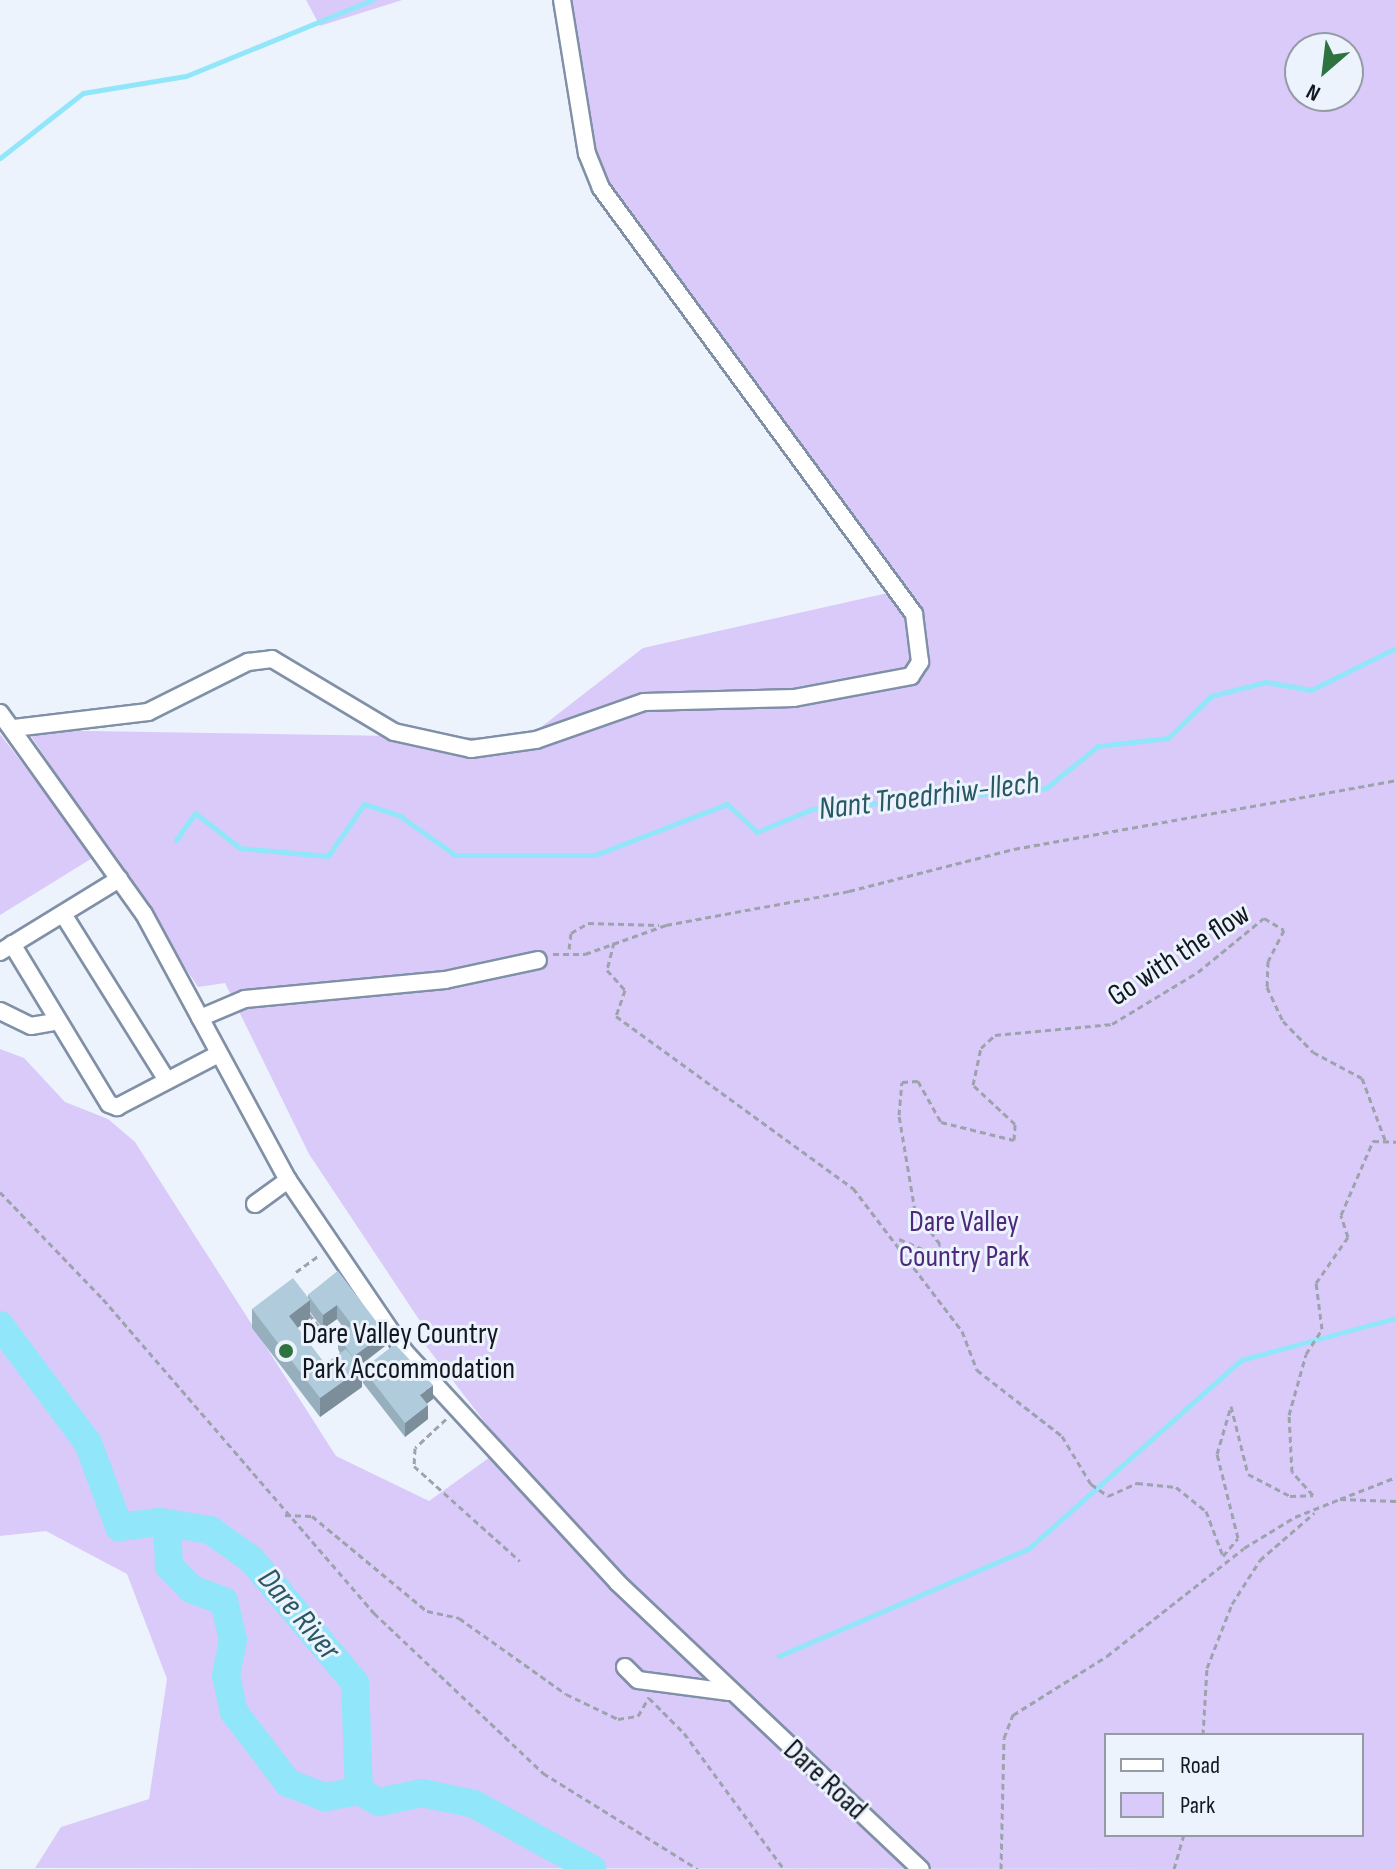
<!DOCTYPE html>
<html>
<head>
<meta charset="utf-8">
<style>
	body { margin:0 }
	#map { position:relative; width:1396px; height:1869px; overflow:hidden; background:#ecf3fd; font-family:"Sofia Sans Condensed",sans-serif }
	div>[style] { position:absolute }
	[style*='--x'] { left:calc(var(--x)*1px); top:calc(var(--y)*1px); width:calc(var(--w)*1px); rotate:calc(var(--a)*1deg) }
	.green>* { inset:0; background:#d9cafa }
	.stream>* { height:5px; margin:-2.5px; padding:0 2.5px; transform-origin:2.5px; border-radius:2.5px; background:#91e6f9 }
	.river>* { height:28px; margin:-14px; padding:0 14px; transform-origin:14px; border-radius:14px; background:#91e6f9 }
	.path>* { height:3px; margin-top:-1.5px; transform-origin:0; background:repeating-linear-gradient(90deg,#9da3ac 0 6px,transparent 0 10px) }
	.roads { filter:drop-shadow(2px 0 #8090a7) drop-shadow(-2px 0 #8090a7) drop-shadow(0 2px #8090a7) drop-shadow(0 -2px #8090a7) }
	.minor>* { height:16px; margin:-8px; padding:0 8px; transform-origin:8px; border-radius:8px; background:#fff }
	.wall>* { inset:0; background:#97afbd }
	.shaded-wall>* { inset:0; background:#7b8e9a }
	.building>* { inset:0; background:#b0cbdc }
	.dots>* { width:22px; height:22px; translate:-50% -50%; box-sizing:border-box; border:4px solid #ecf3fd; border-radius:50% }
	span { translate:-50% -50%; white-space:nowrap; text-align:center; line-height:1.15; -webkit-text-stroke:6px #ecf3fd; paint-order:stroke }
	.street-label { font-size:30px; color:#121820 }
	.park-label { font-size:30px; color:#4d297e }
	.poi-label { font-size:30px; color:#121820 }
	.left { translate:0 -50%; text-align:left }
	.water-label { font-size:32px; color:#285863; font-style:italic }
	.legend { position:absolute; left:1104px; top:1733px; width:260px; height:104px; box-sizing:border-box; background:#ecf3fd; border:2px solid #959ba5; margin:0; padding:10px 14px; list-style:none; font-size:24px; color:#121820 }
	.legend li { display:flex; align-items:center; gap:16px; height:40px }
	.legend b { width:40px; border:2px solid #959ba5 }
	.north { position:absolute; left:1284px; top:32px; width:80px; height:80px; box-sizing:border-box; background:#ecf3fd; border:2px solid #959ba5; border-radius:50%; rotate:208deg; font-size:22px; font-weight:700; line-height:32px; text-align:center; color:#121820 }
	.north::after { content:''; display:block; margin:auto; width:28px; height:36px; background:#2c7340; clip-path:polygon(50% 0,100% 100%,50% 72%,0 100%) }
</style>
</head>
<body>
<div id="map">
	<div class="green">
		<i style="clip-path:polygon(306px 0,402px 0,320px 26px)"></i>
		<i style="clip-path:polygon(evenodd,552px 0,1396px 0,1396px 1869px,35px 1868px,61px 1827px,149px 1799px,167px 1679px,127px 1574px,46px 1531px,0 1536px,0 1049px,24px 1058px,65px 1102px,108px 1119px,135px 1142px,336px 1456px,429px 1501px,504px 1447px,423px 1342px,430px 1336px,309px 1154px,225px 983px,198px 987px,27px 730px,527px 738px,643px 648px,901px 590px,585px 159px,552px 0,1300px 48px,1348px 48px,1348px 96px,1300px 96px,1300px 48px,552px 0,1106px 1735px,1362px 1735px,1362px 1835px,1106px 1835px,1106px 1735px)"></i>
		<i style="clip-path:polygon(0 734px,94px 857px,0 915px)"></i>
	</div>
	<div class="stream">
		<i style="--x:0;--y:158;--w:105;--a:-38.1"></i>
		<i style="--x:83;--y:93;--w:104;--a:-9.4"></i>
		<i style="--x:186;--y:76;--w:201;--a:-22.2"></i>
		<i style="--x:176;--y:840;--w:33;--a:-55"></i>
		<i style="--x:195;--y:813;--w:57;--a:37.9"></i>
		<i style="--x:240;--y:848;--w:88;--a:5.2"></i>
		<i style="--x:328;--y:856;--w:63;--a:-55.3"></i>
		<i style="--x:364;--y:804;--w:38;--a:18"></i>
		<i style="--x:400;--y:816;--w:67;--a:35.3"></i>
		<i style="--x:455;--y:855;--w:140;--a:0"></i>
		<i style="--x:595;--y:855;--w:142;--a:-21.1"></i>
		<i style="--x:727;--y:804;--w:41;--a:43"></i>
		<i style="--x:757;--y:832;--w:60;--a:-22.7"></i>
		<i style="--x:812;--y:809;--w:235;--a:-5.1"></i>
		<i style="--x:1046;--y:788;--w:67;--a:-38.9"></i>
		<i style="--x:1098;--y:746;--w:70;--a:-6.5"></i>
		<i style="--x:1168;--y:738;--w:60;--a:-44.3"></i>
		<i style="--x:1211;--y:696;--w:57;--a:-14.3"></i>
		<i style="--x:1266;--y:682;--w:46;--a:10.1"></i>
		<i style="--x:1311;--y:690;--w:95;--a:-26.3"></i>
		<i style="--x:779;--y:1656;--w:271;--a:-23.3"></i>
		<i style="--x:1028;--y:1549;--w:285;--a:-41.6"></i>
		<i style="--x:1241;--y:1360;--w:161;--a:-15.2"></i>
	</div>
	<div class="river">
		<i style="--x:0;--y:1325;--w:147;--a:53.3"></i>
		<i style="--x:88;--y:1443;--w:90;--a:69.7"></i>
		<i style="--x:119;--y:1527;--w:41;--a:-7"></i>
		<i style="--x:160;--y:1522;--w:51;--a:9.1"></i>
		<i style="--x:210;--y:1530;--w:50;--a:35.3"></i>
		<i style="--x:251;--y:1559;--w:162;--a:50"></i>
		<i style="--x:355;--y:1683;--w:108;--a:87.9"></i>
		<i style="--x:359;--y:1791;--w:23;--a:29"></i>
		<i style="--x:379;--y:1802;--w:44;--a:-11.8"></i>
		<i style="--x:422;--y:1793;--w:53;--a:11.9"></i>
		<i style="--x:474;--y:1804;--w:135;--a:28.8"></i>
		<i style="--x:167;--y:1523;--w:43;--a:87.3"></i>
		<i style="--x:169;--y:1566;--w:32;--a:46"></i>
		<i style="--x:191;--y:1589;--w:35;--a:20"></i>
		<i style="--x:224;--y:1601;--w:40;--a:77"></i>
		<i style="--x:233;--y:1640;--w:36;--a:101"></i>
		<i style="--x:226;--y:1675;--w:38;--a:78"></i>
		<i style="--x:234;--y:1712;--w:89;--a:52.7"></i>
		<i style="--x:288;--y:1783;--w:40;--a:21"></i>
		<i style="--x:325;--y:1797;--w:35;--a:-10"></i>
	</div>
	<div class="path">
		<i style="--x:614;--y:942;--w:29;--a:104"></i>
		<i style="--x:607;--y:970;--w:27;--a:48"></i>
		<i style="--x:625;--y:990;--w:28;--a:109"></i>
		<i style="--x:616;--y:1016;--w:293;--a:36"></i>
		<i style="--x:853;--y:1188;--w:180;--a:52.7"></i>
		<i style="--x:962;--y:1331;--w:42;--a:69"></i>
		<i style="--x:977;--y:1370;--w:108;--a:37.8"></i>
		<i style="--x:1062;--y:1436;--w:56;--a:58.9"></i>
		<i style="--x:1091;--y:1484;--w:21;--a:35"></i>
		<i style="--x:1108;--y:1496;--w:32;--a:-24"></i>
		<i style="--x:1137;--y:1483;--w:39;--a:6"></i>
		<i style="--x:1176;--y:1487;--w:38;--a:39"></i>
		<i style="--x:1206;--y:1511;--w:48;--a:69.3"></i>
		<i style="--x:1223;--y:1556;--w:23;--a:-50"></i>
		<i style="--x:1238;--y:1538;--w:87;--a:-104"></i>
		<i style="--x:1217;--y:1454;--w:50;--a:-73.7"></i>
		<i style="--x:1231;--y:1406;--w:70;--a:76"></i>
		<i style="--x:1248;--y:1474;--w:47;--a:27.6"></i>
		<i style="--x:1290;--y:1496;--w:23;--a:-2"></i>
		<i style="--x:1313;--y:1495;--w:31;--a:-132"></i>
		<i style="--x:1292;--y:1472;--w:57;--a:-93"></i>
		<i style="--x:1289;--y:1415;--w:63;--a:-74.4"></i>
		<i style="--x:1306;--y:1354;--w:30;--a:-57"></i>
		<i style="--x:1322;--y:1329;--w:46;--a:-97.4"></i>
		<i style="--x:1316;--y:1283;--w:56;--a:-55.2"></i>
		<i style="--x:1348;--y:1237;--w:23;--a:-108"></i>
		<i style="--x:1341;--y:1215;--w:81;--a:-66.6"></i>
		<i style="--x:1373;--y:1141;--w:23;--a:2"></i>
		<i style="--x:569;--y:949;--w:16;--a:-83"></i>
		<i style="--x:571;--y:933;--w:20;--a:-30"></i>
		<i style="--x:588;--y:923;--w:71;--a:1.6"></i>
		<i style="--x:553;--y:954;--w:32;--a:0"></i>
		<i style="--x:585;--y:954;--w:86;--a:-19.7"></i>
		<i style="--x:666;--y:925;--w:186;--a:-10.5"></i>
		<i style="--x:849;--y:891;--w:170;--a:-14.3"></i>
		<i style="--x:1014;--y:849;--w:388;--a:-10.2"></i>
		<i style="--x:0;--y:1192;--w:149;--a:46.1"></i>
		<i style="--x:103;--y:1299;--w:415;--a:49.2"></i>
		<i style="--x:374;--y:1613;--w:233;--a:43.4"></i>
		<i style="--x:543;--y:1773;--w:182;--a:31.8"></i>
		<i style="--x:899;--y:1239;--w:36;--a:23"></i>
		<i style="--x:932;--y:1253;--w:12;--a:-48"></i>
		<i style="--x:940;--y:1244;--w:41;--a:-127.1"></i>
		<i style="--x:915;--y:1211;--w:97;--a:-99.5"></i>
		<i style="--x:899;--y:1115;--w:33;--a:-85"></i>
		<i style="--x:902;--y:1082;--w:16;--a:-4"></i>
		<i style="--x:918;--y:1081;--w:47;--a:60.7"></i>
		<i style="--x:941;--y:1122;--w:75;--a:13.9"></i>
		<i style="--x:1014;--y:1140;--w:16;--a:-86"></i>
		<i style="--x:1015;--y:1124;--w:57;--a:-137.1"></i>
		<i style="--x:973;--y:1085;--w:38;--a:-78"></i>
		<i style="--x:981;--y:1048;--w:19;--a:-43"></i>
		<i style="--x:995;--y:1035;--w:118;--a:-5.4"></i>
		<i style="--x:1112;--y:1024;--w:100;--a:-31.2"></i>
		<i style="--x:1198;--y:972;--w:85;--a:-39.3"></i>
		<i style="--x:1264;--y:918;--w:23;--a:31"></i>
		<i style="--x:1284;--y:930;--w:35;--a:117"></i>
		<i style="--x:1268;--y:961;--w:26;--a:92"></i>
		<i style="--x:1267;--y:987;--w:38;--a:65"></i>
		<i style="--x:1283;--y:1021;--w:43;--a:45.9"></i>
		<i style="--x:1313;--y:1052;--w:55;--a:28"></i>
		<i style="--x:1362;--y:1078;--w:66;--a:69.6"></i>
		<i style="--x:296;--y:1272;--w:29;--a:-36"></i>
		<i style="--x:309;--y:1314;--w:37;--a:52"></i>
		<i style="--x:446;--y:1419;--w:42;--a:136.9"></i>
		<i style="--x:415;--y:1448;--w:18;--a:93"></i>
		<i style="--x:414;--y:1466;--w:142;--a:41.9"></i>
		<i style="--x:1340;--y:1499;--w:60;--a:-21.4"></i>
		<i style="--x:285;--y:1515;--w:27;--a:2"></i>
		<i style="--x:312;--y:1516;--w:149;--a:39.6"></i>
		<i style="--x:427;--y:1611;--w:33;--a:12"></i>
		<i style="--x:459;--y:1618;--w:131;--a:35.4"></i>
		<i style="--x:566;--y:1694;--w:58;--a:25.7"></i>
		<i style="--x:618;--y:1719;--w:20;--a:-9"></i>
		<i style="--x:638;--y:1716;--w:22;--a:-60"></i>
		<i style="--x:649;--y:1698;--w:49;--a:45"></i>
		<i style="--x:684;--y:1733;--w:169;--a:53.7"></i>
		<i style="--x:1203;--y:1735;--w:67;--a:-86.6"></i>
		<i style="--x:1207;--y:1668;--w:69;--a:-68.7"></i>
		<i style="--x:1232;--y:1604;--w:52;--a:-57.5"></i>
		<i style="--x:1260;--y:1560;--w:72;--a:-41"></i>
		<i style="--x:1001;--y:1869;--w:131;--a:-88.7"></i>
		<i style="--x:1004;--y:1738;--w:25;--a:-69"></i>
		<i style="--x:1013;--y:1715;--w:111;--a:-32.1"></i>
		<i style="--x:1107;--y:1656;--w:174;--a:-38.2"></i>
		<i style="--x:1244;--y:1548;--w:60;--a:-31.3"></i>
		<i style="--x:1295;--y:1517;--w:48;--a:-21.8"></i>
		<i style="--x:1340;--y:1499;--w:56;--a:2"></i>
		<i style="--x:1174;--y:1869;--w:35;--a:-74"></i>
	</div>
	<div class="roads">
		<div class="minor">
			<i style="--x:0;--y:713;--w:247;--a:54.4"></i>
			<i style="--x:144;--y:914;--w:302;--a:61.6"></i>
			<i style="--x:288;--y:1180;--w:208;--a:55.8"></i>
			<i style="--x:405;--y:1352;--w:313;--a:47.3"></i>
			<i style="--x:617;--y:1582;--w:418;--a:43.4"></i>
			<i style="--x:14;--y:728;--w:135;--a:-6.8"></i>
			<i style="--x:148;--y:712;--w:112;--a:-26.6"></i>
			<i style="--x:248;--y:662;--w:24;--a:-7"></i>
			<i style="--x:272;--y:659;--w:142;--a:30.9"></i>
			<i style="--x:394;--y:732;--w:79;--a:12.4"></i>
			<i style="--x:471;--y:749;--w:66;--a:-7.9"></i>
			<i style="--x:536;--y:740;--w:114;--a:-19.4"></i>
			<i style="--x:644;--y:702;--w:150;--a:-1.5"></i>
			<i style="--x:794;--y:698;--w:119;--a:-10.6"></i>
			<i style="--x:911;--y:676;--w:17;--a:-57"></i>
			<i style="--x:920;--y:662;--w:48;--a:-97.1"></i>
			<i style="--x:914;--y:614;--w:529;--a:-126.31"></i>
			<i style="--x:601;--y:188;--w:37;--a:-112"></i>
			<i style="--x:587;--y:154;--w:156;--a:-99.2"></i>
			<i style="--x:63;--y:914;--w:195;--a:58"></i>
			<i style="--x:12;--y:944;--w:187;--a:58.8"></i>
			<i style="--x:109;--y:1104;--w:9;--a:21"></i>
			<i style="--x:117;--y:1107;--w:110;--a:-27.5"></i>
			<i style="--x:0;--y:952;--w:140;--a:-31.5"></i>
			<i style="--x:0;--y:1011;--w:34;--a:26"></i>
			<i style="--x:31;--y:1026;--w:23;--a:-10"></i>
			<i style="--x:200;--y:1018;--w:49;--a:-22.9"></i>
			<i style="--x:245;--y:999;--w:201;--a:-5.4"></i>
			<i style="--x:445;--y:980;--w:95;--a:-12.1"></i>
			<i style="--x:255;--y:1204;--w:41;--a:-36"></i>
			<i style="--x:625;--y:1667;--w:18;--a:45"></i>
			<i style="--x:638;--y:1680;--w:92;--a:7.5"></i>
		</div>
	</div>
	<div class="wall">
		<i style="clip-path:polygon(evenodd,338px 1271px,385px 1346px,360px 1366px,362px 1387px,320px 1417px,252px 1328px,252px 1309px,308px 1297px,308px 1295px,338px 1271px,310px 1312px,323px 1329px,337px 1319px,345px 1330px,338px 1336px,338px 1349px,340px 1353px,325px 1364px,297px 1328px,310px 1318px,310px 1312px)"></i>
		<i style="clip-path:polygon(363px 1369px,433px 1399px,427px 1403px,428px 1419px,405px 1437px,363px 1383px)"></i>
	</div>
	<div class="shaded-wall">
		<i style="clip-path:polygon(310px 1300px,310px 1318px,289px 1335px,289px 1316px)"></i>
		<i style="clip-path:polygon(337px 1305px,337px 1319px,323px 1329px,323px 1315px)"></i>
		<i style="clip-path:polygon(385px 1333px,385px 1346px,353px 1370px,353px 1357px)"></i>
		<i style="clip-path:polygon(362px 1368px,362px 1387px,320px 1417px,320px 1398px)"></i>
		<i style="clip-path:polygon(433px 1385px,433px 1399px,420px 1409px,420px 1395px)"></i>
		<i style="clip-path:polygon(428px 1405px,428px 1419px,405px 1437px,405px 1423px)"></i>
	</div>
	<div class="building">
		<i style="clip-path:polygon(338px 1271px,385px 1333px,353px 1357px,338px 1336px,352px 1325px,337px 1305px,323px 1315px,308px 1295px)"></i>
		<i style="clip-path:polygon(293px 1278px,310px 1300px,289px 1316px,325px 1364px,346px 1349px,362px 1368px,320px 1398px,252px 1309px)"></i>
		<i style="clip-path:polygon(395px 1344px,433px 1385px,420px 1395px,428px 1405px,405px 1423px,363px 1369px)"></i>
	</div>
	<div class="dots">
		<i style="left:286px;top:1351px;background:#2c7340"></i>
	</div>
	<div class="street-label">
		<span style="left:1179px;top:955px;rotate:-33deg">Go with the flow</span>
		<span style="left:825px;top:1780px;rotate:43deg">Dare Road</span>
	</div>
	<div class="park-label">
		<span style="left:964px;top:1239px">Dare Valley<br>Country Park</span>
	</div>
	<div class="poi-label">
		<span class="left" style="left:302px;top:1351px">Dare Valley Country<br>Park Accommodation</span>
	</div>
	<div class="water-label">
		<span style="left:929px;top:797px;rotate:-7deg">Nant Troedrhiw-llech</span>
		<span style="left:298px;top:1615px;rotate:50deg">Dare River</span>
	</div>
	<ul class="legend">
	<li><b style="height:10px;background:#fff"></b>Road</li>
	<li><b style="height:22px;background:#d9cafa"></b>Park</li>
	</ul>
	<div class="north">N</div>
</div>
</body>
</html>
